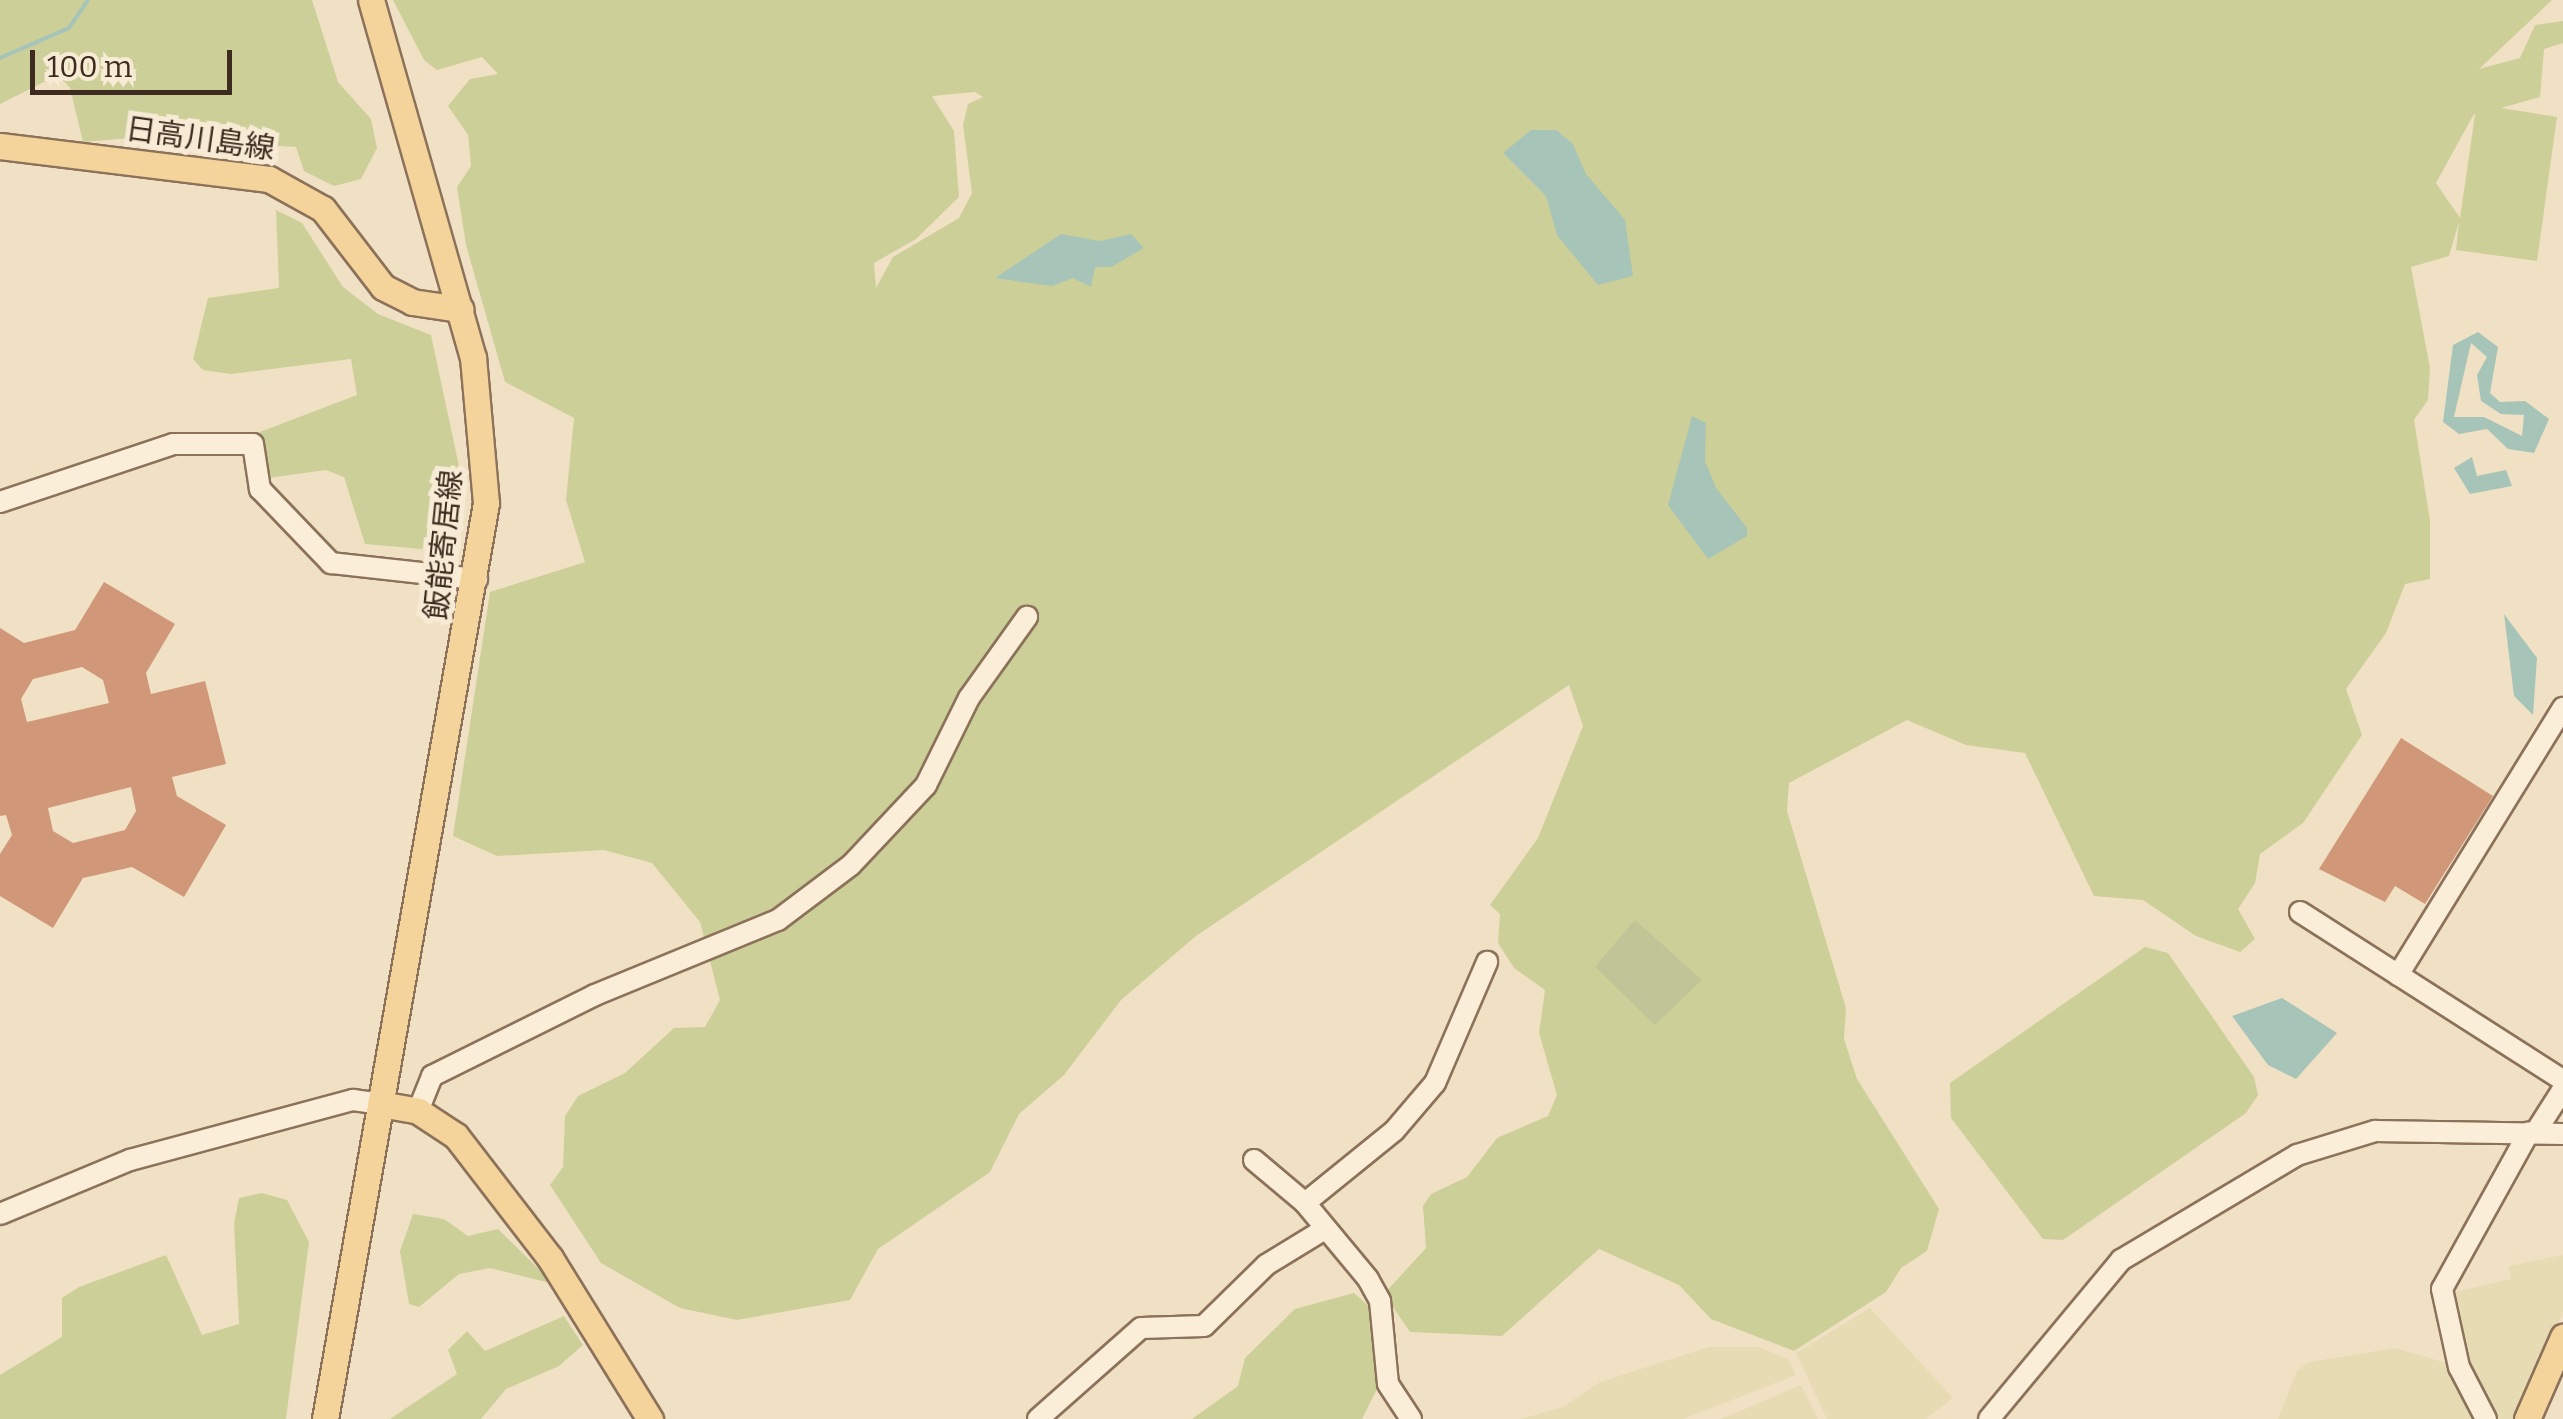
<!DOCTYPE html>
<html>
<head>
<meta charset="utf-8">
<style>
	body { margin:0 }
	#map { position:relative; width:2563px; height:1419px; overflow:hidden; background:#f0e1c5; font-family:Bitter,"Noto Sans JP",serif }
	div>[style] { position:absolute }
	[style*='--x'] { left:calc(var(--x)*1px); top:calc(var(--y)*1px); width:calc(var(--w)*1px); rotate:calc(var(--a)*1deg) }
	.farmland>* { inset:0; background:#e6dbb2 }
	.green>* { inset:0; background:#cccf98 }
	.cemetery>* { inset:0; background:#c1c497 }
	.water>* { inset:0; background:#a7c4b9 }
	.stream>* { height:4px; margin:-2px; padding:0 2px; transform-origin:2px; border-radius:2px; background:#a7c4b9 }
	.building>* { inset:0; background:#d09879 }
	.roads { filter:drop-shadow(2px 0 #8c725a) drop-shadow(-2px 0 #8c725a) drop-shadow(0 2px #8c725a) drop-shadow(0 -2px #8c725a) }
	.minor>* { height:20px; margin:-10px; padding:0 10px; transform-origin:10px; border-radius:10px; background:#faeed9 }
	.major>* { height:25px; margin:-12.5px; padding:0 12.5px; transform-origin:12.5px; border-radius:12.5px; background:#f5d49c }
	span { translate:-50% -50%; white-space:nowrap; text-align:center; line-height:1.15; -webkit-text-stroke:10px #f7ebd5; paint-order:stroke }
	.street-label { font-size:30px; color:#3c2b1e }
	.scale { position:absolute; left:30px; top:50px; width:202px; height:45px; box-sizing:border-box; border:5px solid #3c2b1e; border-top:0; padding-left:12px; font-size:30px; line-height:35px; white-space:nowrap; color:#3c2b1e; -webkit-text-stroke:8px #f7ebd5; paint-order:stroke }
</style>
</head>
<body>
<div id="map">
	<div class="farmland">
		<i style="clip-path:polygon(2563px 1255px,2563px 1312px,2518px 1419px,2493px 1419px,2465px 1365px,2446px 1294px,2511px 1279px,2509px 1266px)"></i>
		<i style="clip-path:polygon(1870px 1308px,1953px 1398px,1926px 1419px,1827px 1419px,1796px 1353px)"></i>
		<i style="clip-path:polygon(1709px 1347px,1759px 1347px,1788px 1359px,1796px 1375px,1683px 1419px,1521px 1419px,1563px 1407px,1600px 1382px)"></i>
		<i style="clip-path:polygon(2395px 1348px,2453px 1365px,2482px 1419px,2278px 1419px,2297px 1371px,2309px 1362px)"></i>
		<i style="clip-path:polygon(1801px 1385px,1818px 1419px,1720px 1419px,1729px 1416px)"></i>
	</div>
	<div class="green">
		<i style="clip-path:polygon(0 0,312px 0,338px 82px,371px 119px,377px 148px,361px 179px,334px 186px,304px 171px,296px 147px,229px 143px,215px 131px,83px 142px,70px 88px,58px 75px,0 104px)"></i>
		<i style="clip-path:polygon(evenodd,393px 0,2552px 0,2479px 69px,2520px 58px,2535px 25px,2563px 21px,2563px 43px,2544px 49px,2540px 97px,2501px 108px,2557px 117px,2537px 261px,2456px 250px,2459px 222px,2449px 256px,2411px 267px,2430px 368px,2428px 400px,2414px 420px,2430px 521px,2430px 579px,2405px 584px,2386px 633px,2346px 689px,2362px 735px,2303px 823px,2260px 854px,2255px 883px,2238px 909px,2255px 939px,2240px 952px,2196px 936px,2143px 900px,2094px 896px,2025px 753px,1966px 745px,1907px 720px,1789px 783px,1787px 811px,1846px 1008px,1844px 1039px,1857px 1079px,1939px 1209px,1927px 1251px,1901px 1268px,1886px 1292px,1794px 1351px,1711px 1319px,1679px 1285px,1599px 1249px,1502px 1336px,1410px 1332px,1384px 1294px,1426px 1248px,1423px 1206px,1431px 1194px,1467px 1177px,1497px 1138px,1548px 1116px,1557px 1095px,1539px 1033px,1545px 990px,1514px 968px,1498px 943px,1500px 914px,1490px 905px,1538px 838px,1583px 726px,1569px 685px,1196px 936px,1121px 1000px,1064px 1075px,1019px 1114px,990px 1172px,878px 1249px,850px 1300px,737px 1320px,680px 1308px,601px 1263px,550px 1185px,563px 1167px,565px 1116px,578px 1096px,625px 1073px,674px 1028px,705px 1027px,720px 1000px,700px 922px,652px 863px,604px 850px,497px 856px,453px 836px,490px 592px,585px 562px,566px 500px,574px 418px,505px 382px,466px 245px,457px 187px,471px 166px,468px 135px,448px 106px,470px 79px,498px 74px,482px 57px,437px 70px,424px 60px,393px 0,975px 92px,983px 97px,968px 104px,963px 125px,972px 193px,959px 218px,893px 257px,876px 288px,874px 263px,916px 239px,959px 197px,954px 131px,932px 96px,975px 92px,393px 0,2474px 114px,2475px 115px,2460px 218px,2436px 183px,2474px 114px)"></i>
		<i style="clip-path:polygon(276px 210px,302px 223px,343px 287px,378px 314px,431px 335px,463px 485px,454px 552px,365px 544px,344px 477px,326px 470px,268px 478px,260px 432px,357px 395px,351px 359px,231px 374px,203px 370px,193px 359px,208px 298px,279px 288px)"></i>
		<i style="clip-path:polygon(2145px 947px,2168px 953px,2254px 1077px,2258px 1095px,2246px 1113px,2063px 1240px,2043px 1239px,1951px 1118px,1950px 1083px)"></i>
		<i style="clip-path:polygon(262px 1193px,287px 1200px,309px 1242px,286px 1419px,0 1419px,0 1375px,62px 1337px,62px 1298px,79px 1287px,166px 1255px,202px 1335px,239px 1324px,234px 1224px,239px 1198px)"></i>
		<i style="clip-path:polygon(413px 1214px,444px 1219px,468px 1236px,498px 1229px,554px 1284px,490px 1268px,459px 1274px,419px 1307px,409px 1304px,400px 1251px)"></i>
		<i style="clip-path:polygon(1354px 1293px,1372px 1309px,1378px 1387px,1362px 1419px,1192px 1419px,1238px 1386px,1245px 1358px,1295px 1309px)"></i>
		<i style="clip-path:polygon(564px 1316px,583px 1345px,559px 1366px,506px 1389px,481px 1419px,390px 1419px,457px 1374px,448px 1350px,467px 1331px,485px 1351px)"></i>
	</div>
	<div class="cemetery">
		<i style="clip-path:polygon(1635px 920px,1702px 980px,1655px 1025px,1595px 967px)"></i>
	</div>
	<div class="water">
		<i style="clip-path:polygon(1531px 130px,1556px 130px,1573px 144px,1586px 174px,1625px 220px,1633px 276px,1598px 285px,1557px 235px,1546px 196px,1503px 153px)"></i>
		<i style="clip-path:polygon(1061px 234px,1100px 241px,1131px 234px,1144px 248px,1111px 267px,1095px 267px,1091px 287px,1073px 278px,1052px 286px,995px 278px)"></i>
		<i style="clip-path:polygon(evenodd,2478px 332px,2498px 347px,2490px 393px,2500px 402px,2525px 401px,2549px 419px,2534px 453px,2508px 449px,2487px 429px,2459px 434px,2443px 422px,2453px 345px,2478px 332px,2471px 343px,2487px 357px,2477px 375px,2481px 401px,2501px 414px,2524px 415px,2522px 436px,2484px 417px,2454px 417px,2471px 343px)"></i>
		<i style="clip-path:polygon(1692px 416px,1706px 423px,1705px 461px,1716px 488px,1747px 528px,1747px 536px,1708px 559px,1668px 505px)"></i>
		<i style="clip-path:polygon(2472px 457px,2477px 476px,2506px 470px,2512px 486px,2470px 494px,2454px 468px)"></i>
		<i style="clip-path:polygon(2504px 614px,2537px 658px,2533px 715px,2514px 696px)"></i>
		<i style="clip-path:polygon(2282px 998px,2337px 1033px,2296px 1079px,2268px 1065px,2232px 1016px)"></i>
	</div>
	<div class="stream">
		<i style="--x:0;--y:58;--w:75;--a:-23.5"></i>
		<i style="--x:69;--y:28;--w:34;--a:-56"></i>
	</div>
	<div class="building">
		<i style="clip-path:polygon(evenodd,104px 582px,175px 624px,146px 673px,151px 694px,205px 681px,226px 764px,172px 777px,177px 796px,226px 825px,184px 897px,132px 867px,83px 878px,53px 928px,0 896px,0 854px,12px 835px,6px 815px,0 816px,0 628px,24px 643px,75px 630px,104px 582px,82px 667px,103px 680px,109px 703px,27px 722px,21px 699px,33px 679px,82px 667px,104px 582px,131px 787px,136px 811px,125px 830px,73px 843px,53px 831px,48px 808px,131px 787px)"></i>
		<i style="clip-path:polygon(2401px 738px,2493px 796px,2425px 904px,2395px 886px,2385px 902px,2319px 869px)"></i>
	</div>
	<div class="roads">
		<div class="minor">
			<i style="--x:0;--y:502;--w:182;--a:-18.5"></i>
			<i style="--x:173;--y:444;--w:80;--a:0"></i>
			<i style="--x:253;--y:444;--w:46;--a:81.2"></i>
			<i style="--x:260;--y:489;--w:103;--a:46.2"></i>
			<i style="--x:331;--y:563;--w:147;--a:6.3"></i>
			<i style="--x:2300;--y:912;--w:312;--a:32.6"></i>
			<i style="--x:2398;--y:975;--w:314;--a:-58.3"></i>
			<i style="--x:418;--y:1111;--w:38;--a:-68"></i>
			<i style="--x:432;--y:1076;--w:182;--a:-26.4"></i>
			<i style="--x:595;--y:995;--w:198;--a:-22.3"></i>
			<i style="--x:778;--y:920;--w:91;--a:-37"></i>
			<i style="--x:851;--y:865;--w:110;--a:-46.8"></i>
			<i style="--x:926;--y:785;--w:97;--a:-63.7"></i>
			<i style="--x:969;--y:698;--w:100;--a:-54.4"></i>
			<i style="--x:2535;--y:1133;--w:52;--a:-57.5"></i>
			<i style="--x:1254;--y:1160;--w:67;--a:40.1"></i>
			<i style="--x:1305;--y:1203;--w:99;--a:50.3"></i>
			<i style="--x:1368;--y:1279;--w:25;--a:61"></i>
			<i style="--x:1380;--y:1301;--w:83;--a:84.5"></i>
			<i style="--x:1388;--y:1384;--w:42;--a:56.7"></i>
			<i style="--x:1305;--y:1203;--w:114;--a:-39"></i>
			<i style="--x:1394;--y:1131;--w:63;--a:-49.5"></i>
			<i style="--x:1435;--y:1083;--w:132;--a:-66.7"></i>
			<i style="--x:0;--y:1214;--w:141;--a:-22.6"></i>
			<i style="--x:130;--y:1160;--w:231;--a:-15.1"></i>
			<i style="--x:353;--y:1100;--w:27;--a:8"></i>
			<i style="--x:1038;--y:1419;--w:137;--a:-41.5"></i>
			<i style="--x:1141;--y:1328;--w:63;--a:-1.8"></i>
			<i style="--x:1204;--y:1326;--w:87;--a:-44.5"></i>
			<i style="--x:1266;--y:1265;--w:69;--a:-31.4"></i>
			<i style="--x:1989;--y:1419;--w:207;--a:-50.3"></i>
			<i style="--x:2121;--y:1260;--w:205;--a:-30.8"></i>
			<i style="--x:2297;--y:1155;--w:82;--a:-17.1"></i>
			<i style="--x:2375;--y:1131;--w:188;--a:0.9"></i>
			<i style="--x:2486;--y:1419;--w:59;--a:-117.4"></i>
			<i style="--x:2459;--y:1367;--w:80;--a:-102.3"></i>
			<i style="--x:2442;--y:1289;--w:179;--a:-61"></i>
		</div>
		<div class="major">
			<i style="--x:0;--y:146;--w:271;--a:7"></i>
			<i style="--x:269;--y:179;--w:62;--a:29.1"></i>
			<i style="--x:323;--y:209;--w:98;--a:52.4"></i>
			<i style="--x:383;--y:287;--w:33;--a:27"></i>
			<i style="--x:412;--y:302;--w:49;--a:8.3"></i>
			<i style="--x:380;--y:1104;--w:39;--a:10"></i>
			<i style="--x:418;--y:1111;--w:45;--a:33.3"></i>
			<i style="--x:456;--y:1136;--w:154;--a:52.4"></i>
			<i style="--x:550;--y:1258;--w:190;--a:58.2"></i>
			<i style="--x:325;--y:1419;--w:930;--a:-80.03"></i>
			<i style="--x:486;--y:503;--w:146;--a:-95.1"></i>
			<i style="--x:473;--y:358;--w:372;--a:-105.9"></i>
			<i style="--x:2527;--y:1419;--w:90;--a:-66.3"></i>
		</div>
	</div>
	<div class="street-label">
		<span style="left:200px;top:139px;rotate:8deg">日高川島線</span>
		<span style="left:444px;top:545px;rotate:-84deg">飯能寄居線</span>
	</div>
	<div class="scale">100 m</div>
</div>
</body>
</html>
